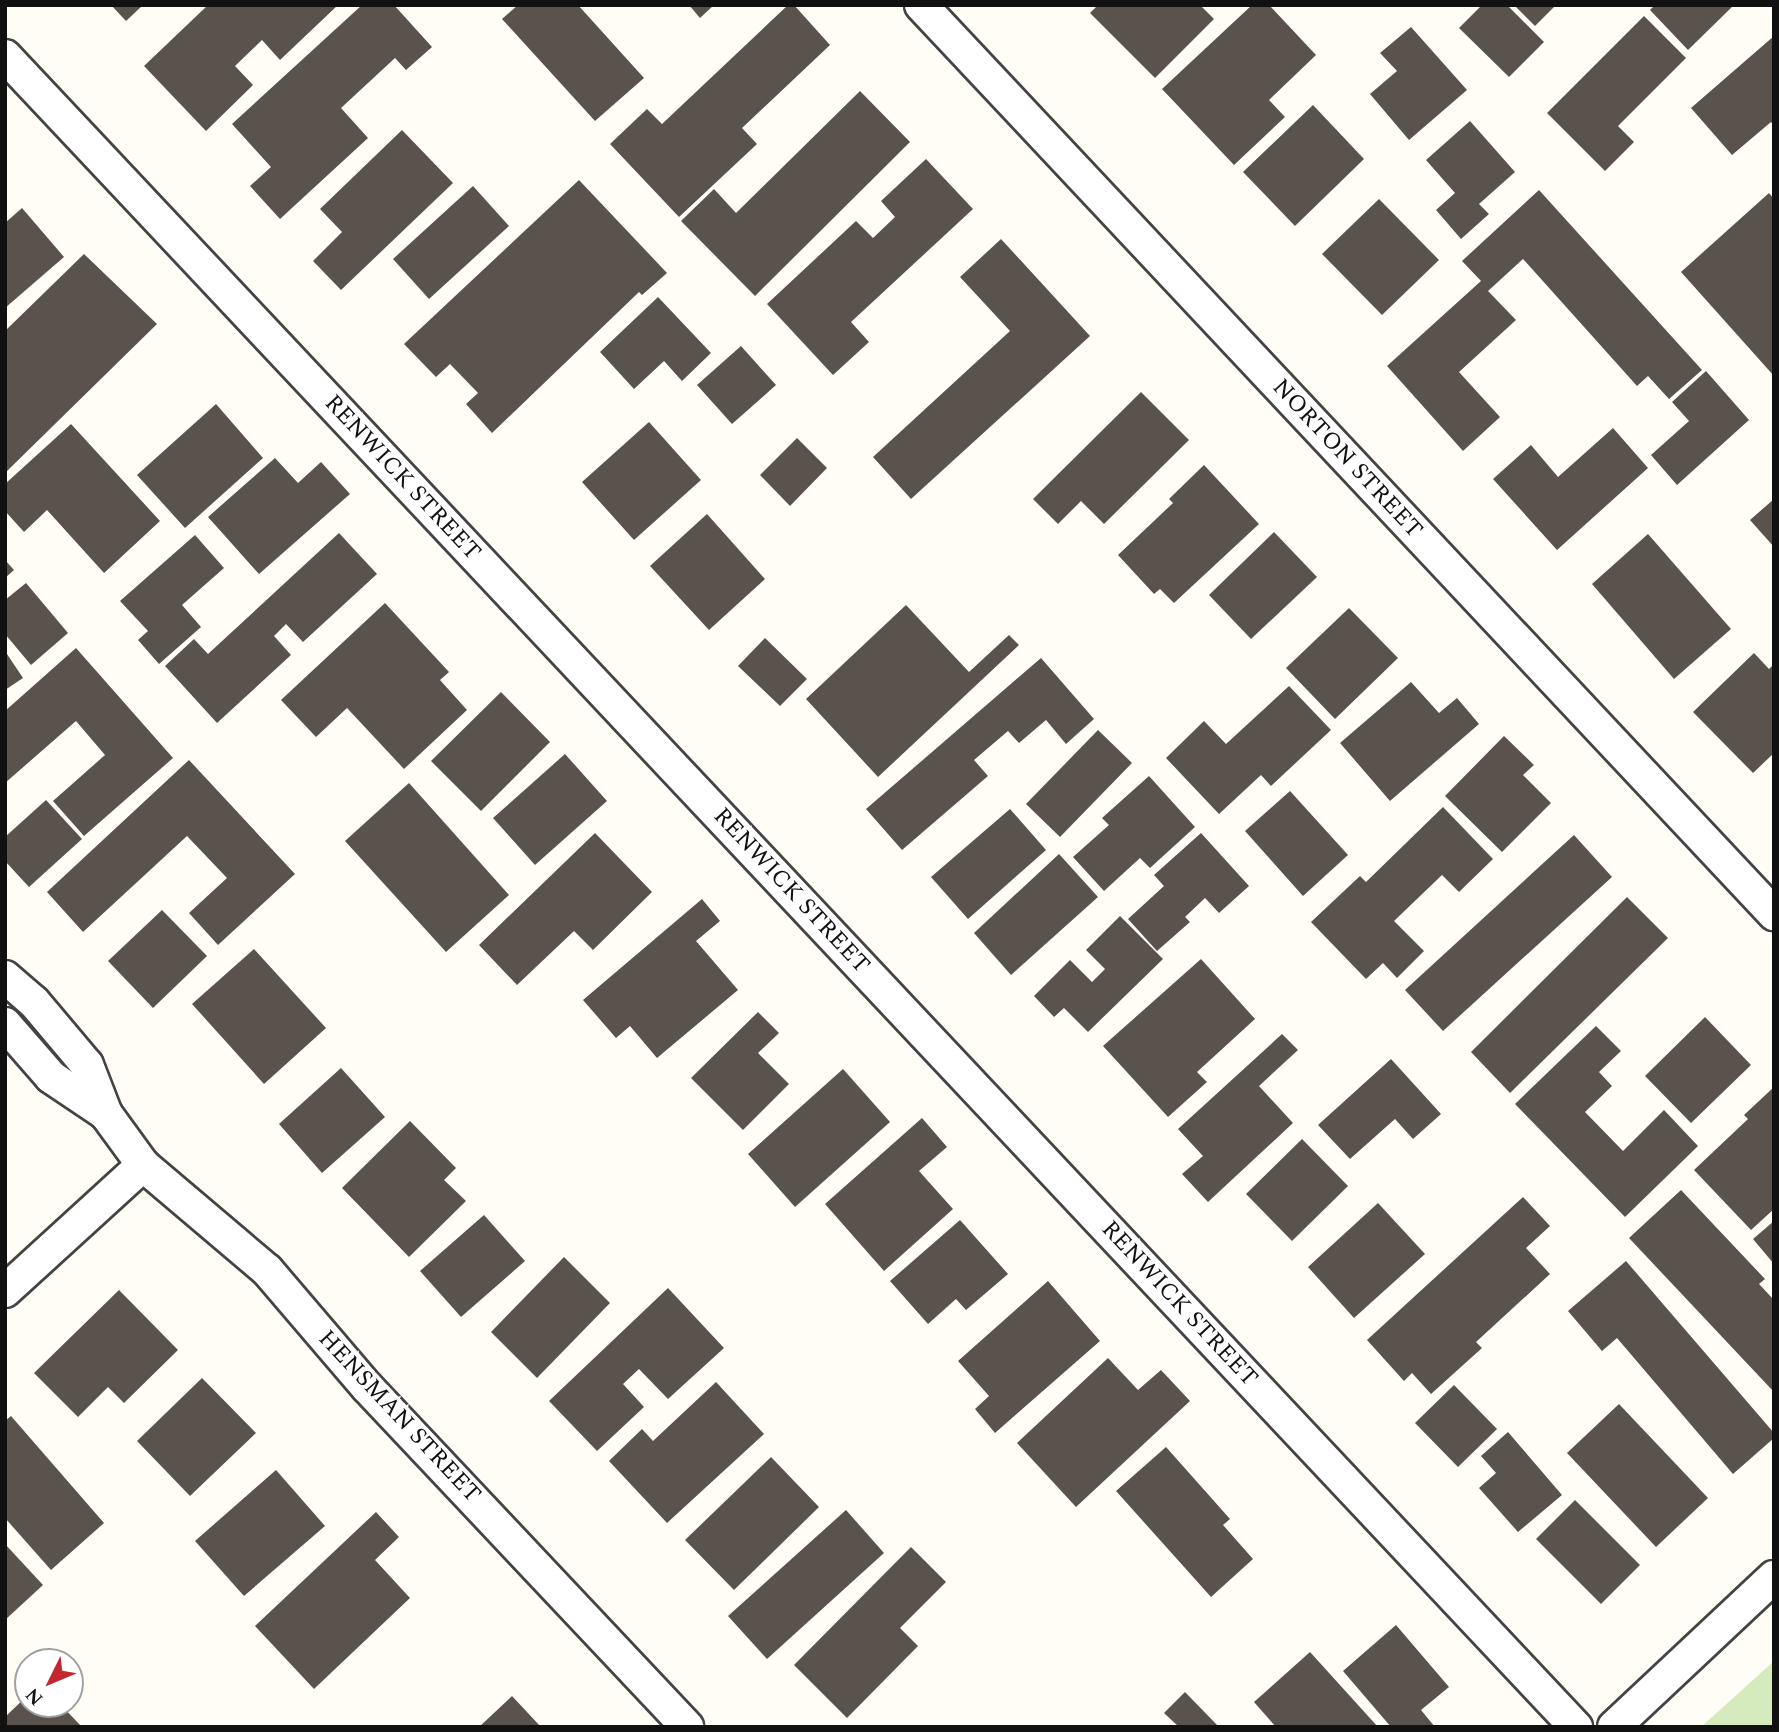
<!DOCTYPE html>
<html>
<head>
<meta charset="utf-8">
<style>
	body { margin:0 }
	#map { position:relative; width:1779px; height:1732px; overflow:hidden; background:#fffdf5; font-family:Spectral,serif }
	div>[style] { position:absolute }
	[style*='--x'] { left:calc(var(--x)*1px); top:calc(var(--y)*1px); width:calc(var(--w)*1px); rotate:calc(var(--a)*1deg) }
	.green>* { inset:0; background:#d5ebbd }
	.building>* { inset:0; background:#5a524d }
	.roads { filter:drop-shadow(2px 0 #444) drop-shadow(-2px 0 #444) drop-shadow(0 2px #444) drop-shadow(0 -2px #444) }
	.minor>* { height:32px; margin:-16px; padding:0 16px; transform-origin:16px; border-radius:16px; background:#fff }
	span { translate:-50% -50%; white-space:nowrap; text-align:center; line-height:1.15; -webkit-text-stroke:7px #fff; paint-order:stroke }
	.street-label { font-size:24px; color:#111 }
	.frame { position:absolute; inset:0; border:7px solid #111; pointer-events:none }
	.north { position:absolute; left:14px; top:1648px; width:70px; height:70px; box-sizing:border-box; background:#fff; border:2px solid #a0a0a0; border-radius:50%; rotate:227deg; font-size:19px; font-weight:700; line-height:28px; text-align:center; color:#111 }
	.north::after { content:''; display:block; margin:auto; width:24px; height:32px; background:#c4262e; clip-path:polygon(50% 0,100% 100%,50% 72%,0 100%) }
</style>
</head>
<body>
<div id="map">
	<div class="green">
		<i style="clip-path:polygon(1774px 1661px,1774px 1727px,1701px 1727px)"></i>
	</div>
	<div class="building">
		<i style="clip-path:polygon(111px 5px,143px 5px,126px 21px)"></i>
		<i style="clip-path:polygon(208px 5px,338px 5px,280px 60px,262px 40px,235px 66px,253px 85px,206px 131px,144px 66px)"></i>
		<i style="clip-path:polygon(362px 5px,394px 5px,432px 47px,406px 70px,395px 58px,341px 108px,368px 138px,280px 219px,250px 186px,271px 167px,232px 124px)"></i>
		<i style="clip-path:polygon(518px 5px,578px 5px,644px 78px,595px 121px,502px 19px)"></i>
		<i style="clip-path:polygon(689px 5px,714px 5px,700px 18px)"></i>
		<i style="clip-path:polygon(788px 5px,794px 5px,830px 45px,742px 128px,757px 144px,679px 217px,610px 144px,647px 109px,662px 124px)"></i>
		<i style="clip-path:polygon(1098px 5px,1200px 5px,1214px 19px,1155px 78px,1090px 13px)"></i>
		<i style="clip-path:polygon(1252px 5px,1269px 5px,1316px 55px,1269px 100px,1285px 117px,1234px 165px,1162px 89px)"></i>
		<i style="clip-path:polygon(1482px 5px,1507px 5px,1544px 42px,1509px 77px,1459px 28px)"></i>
		<i style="clip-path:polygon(1514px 5px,1556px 5px,1535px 26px)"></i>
		<i style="clip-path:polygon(1655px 5px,1734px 5px,1688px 50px,1650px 10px)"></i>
		<i style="clip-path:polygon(1644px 16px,1686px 58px,1618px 126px,1634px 142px,1605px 171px,1547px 113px)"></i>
		<i style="clip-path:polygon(1411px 27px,1467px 90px,1409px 140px,1370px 94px,1397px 71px,1380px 53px)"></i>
		<i style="clip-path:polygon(1774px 36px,1774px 126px,1771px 122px,1732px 155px,1691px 108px)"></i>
		<i style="clip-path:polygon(860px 91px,910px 142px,755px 296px,681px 221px,714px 189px,736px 213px)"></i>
		<i style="clip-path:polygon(1313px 105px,1364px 159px,1295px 226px,1243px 172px)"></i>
		<i style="clip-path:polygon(1470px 121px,1515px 172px,1479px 204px,1489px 214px,1461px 239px,1436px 210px,1455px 193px,1426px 160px)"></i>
		<i style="clip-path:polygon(402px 130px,453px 183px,341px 290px,313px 261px,342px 232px,320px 209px)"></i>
		<i style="clip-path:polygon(926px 159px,973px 209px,851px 322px,869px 342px,833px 375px,767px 304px,856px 221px,873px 238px,895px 217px,881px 201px)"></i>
		<i style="clip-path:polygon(579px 180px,667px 273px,642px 295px,639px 292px,492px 433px,466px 404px,478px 393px,450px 364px,436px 377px,404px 344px)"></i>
		<i style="clip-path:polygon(473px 186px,509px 226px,429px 299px,393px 259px)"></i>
		<i style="clip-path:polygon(1539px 190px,1702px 370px,1669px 399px,1648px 376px,1637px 386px,1523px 259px,1488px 291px,1516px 320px,1459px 372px,1500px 417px,1463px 451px,1387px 366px,1481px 281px,1462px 261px)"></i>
		<i style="clip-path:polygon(1769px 193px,1774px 199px,1774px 376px,1681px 272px)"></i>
		<i style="clip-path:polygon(1379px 199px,1439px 260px,1382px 315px,1322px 254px)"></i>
		<i style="clip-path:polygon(22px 208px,64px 257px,5px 308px,5px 223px)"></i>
		<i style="clip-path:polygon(1001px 239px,1090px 336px,911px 499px,873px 457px,1010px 331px,960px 277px)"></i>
		<i style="clip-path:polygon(84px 254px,157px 324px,5px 473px,5px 331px)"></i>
		<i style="clip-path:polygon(658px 297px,711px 353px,682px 381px,664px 361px,634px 389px,600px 352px)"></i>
		<i style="clip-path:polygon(741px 346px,776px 385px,732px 424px,697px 385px)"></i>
		<i style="clip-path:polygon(1706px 371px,1749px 420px,1677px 485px,1651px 455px,1689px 421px,1672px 402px)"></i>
		<i style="clip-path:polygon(1141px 392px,1189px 440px,1104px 524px,1081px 501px,1058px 524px,1033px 499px)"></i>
		<i style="clip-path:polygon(216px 404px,263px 458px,185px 528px,137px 475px)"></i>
		<i style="clip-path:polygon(649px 422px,701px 480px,634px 540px,582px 482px)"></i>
		<i style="clip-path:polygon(71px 424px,160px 521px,104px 573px,47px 510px,24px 532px,5px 511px,5px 484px)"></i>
		<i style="clip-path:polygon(1613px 428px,1648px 468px,1557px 550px,1493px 479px,1531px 445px,1558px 477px)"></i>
		<i style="clip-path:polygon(797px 438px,827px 468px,790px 506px,760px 475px)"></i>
		<i style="clip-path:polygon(275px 458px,298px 483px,321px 462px,350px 494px,259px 574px,208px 517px)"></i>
		<i style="clip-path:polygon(1204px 465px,1259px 524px,1174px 603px,1160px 589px,1154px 594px,1118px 555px,1173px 503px,1169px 499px)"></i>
		<i style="clip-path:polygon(1774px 499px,1774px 547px,1750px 520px)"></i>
		<i style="clip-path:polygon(707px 514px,765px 579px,709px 630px,650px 566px)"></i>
		<i style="clip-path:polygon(1274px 532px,1317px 577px,1251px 639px,1209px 595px)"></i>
		<i style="clip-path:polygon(339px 533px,377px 574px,303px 642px,286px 624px,274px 636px,291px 655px,217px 723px,165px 666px,194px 639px,208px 654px)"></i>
		<i style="clip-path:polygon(1648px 534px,1731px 629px,1674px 679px,1592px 584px)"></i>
		<i style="clip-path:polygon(195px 535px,224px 568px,182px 605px,201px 627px,159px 664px,138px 640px,148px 631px,120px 601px)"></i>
		<i style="clip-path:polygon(5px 560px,14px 570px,5px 578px)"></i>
		<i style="clip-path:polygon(26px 583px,68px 633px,31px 665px,5px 634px,5px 600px)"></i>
		<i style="clip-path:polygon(385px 603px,449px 672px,440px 680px,467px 710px,404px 769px,347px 708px,316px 737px,281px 700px)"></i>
		<i style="clip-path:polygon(906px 605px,969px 672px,1009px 635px,1019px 645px,878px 777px,806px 699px)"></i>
		<i style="clip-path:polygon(1349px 608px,1398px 658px,1335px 719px,1286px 668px)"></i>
		<i style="clip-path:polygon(765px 638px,807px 679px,780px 706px,738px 666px)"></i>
		<i style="clip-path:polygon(76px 648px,173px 758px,84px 836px,53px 801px,105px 755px,76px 721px,5px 783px,5px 711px)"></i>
		<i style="clip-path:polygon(5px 651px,23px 678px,5px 690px)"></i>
		<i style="clip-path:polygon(1754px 653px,1769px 669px,1774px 664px,1774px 753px,1753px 773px,1693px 712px)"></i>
		<i style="clip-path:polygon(1041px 658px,1094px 719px,1066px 744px,1046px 720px,1019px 743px,1008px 731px,974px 760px,988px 776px,902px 850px,866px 809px)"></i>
		<i style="clip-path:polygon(1411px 682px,1439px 713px,1457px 698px,1479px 724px,1390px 801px,1340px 743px)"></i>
		<i style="clip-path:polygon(1289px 686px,1331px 730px,1271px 786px,1261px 775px,1219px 814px,1166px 758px,1204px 721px,1226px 744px)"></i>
		<i style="clip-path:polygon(501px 692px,550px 742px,481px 811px,431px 761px)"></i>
		<i style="clip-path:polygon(1098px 730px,1132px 763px,1060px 837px,1026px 804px)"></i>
		<i style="clip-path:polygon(1504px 736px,1534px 765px,1523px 775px,1551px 803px,1502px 852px,1445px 796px)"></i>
		<i style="clip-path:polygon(565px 754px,607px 801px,535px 865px,493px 818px)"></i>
		<i style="clip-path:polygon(189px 760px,295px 874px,218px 945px,189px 913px,227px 878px,187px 836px,83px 932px,47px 892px)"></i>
		<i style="clip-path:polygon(1149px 776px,1195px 827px,1150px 868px,1140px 858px,1104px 891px,1073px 857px,1109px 825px,1102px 818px)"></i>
		<i style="clip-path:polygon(409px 783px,509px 895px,446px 952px,345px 841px)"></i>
		<i style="clip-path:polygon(1290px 791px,1348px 855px,1303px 896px,1245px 831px)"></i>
		<i style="clip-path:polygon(46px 800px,82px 839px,29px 887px,5px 861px,5px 837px)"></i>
		<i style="clip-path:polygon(1443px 807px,1493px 859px,1459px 892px,1442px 875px,1394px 921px,1424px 951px,1397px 978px,1383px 963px,1366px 979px,1311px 922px,1360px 876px,1366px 882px)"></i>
		<i style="clip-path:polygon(1010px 809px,1046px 850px,968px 919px,931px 877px)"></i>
		<i style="clip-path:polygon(595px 833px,652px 892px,593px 950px,574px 931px,517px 985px,479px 945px)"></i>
		<i style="clip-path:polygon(1201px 833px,1249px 886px,1219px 913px,1205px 898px,1185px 917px,1190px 922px,1157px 951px,1128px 919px,1164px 886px,1154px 875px)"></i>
		<i style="clip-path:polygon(1574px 835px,1612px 877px,1443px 1031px,1405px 990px)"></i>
		<i style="clip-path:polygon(1059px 854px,1098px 897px,1011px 975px,974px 933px)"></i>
		<i style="clip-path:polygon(1627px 897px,1668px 938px,1510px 1093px,1471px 1052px)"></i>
		<i style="clip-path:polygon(702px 899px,720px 921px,696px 941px,738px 990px,657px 1058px,630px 1026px,616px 1038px,583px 1000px)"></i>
		<i style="clip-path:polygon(162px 910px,207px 956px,153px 1008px,108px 961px)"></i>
		<i style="clip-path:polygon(1120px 916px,1163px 959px,1088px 1032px,1064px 1008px,1054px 1017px,1034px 996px,1070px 960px,1092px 982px,1105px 969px,1086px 950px)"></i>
		<i style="clip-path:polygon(254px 949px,326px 1028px,264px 1084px,192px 1004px)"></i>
		<i style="clip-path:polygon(1201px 959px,1255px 1019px,1197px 1072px,1207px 1082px,1168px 1117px,1103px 1046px)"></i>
		<i style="clip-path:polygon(758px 1012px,779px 1033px,758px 1053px,789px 1084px,743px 1130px,691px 1078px)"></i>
		<i style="clip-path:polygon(1705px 1017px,1751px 1065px,1691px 1123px,1645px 1076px)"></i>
		<i style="clip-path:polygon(1596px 1026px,1621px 1051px,1599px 1072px,1612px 1086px,1585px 1112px,1623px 1151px,1664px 1110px,1698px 1146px,1625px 1217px,1515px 1104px)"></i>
		<i style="clip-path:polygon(1282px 1034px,1298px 1050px,1259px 1086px,1293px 1123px,1208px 1202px,1182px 1174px,1203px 1156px,1178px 1129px)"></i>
		<i style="clip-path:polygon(1391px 1059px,1441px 1114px,1413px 1139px,1395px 1119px,1350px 1159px,1318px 1125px)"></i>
		<i style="clip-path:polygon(341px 1068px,385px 1117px,322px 1173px,279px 1124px)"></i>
		<i style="clip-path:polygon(843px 1069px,890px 1122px,795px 1207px,748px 1154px)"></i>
		<i style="clip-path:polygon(1774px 1087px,1774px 1209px,1751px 1230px,1694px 1170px,1748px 1119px,1744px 1115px)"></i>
		<i style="clip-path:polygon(922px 1118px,947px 1147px,919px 1171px,953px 1209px,884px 1271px,825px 1204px)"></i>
		<i style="clip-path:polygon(410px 1121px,456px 1168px,444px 1180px,466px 1201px,409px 1257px,342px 1188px)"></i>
		<i style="clip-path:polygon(1302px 1139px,1348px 1186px,1292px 1241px,1246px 1194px)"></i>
		<i style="clip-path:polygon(1681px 1190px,1765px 1279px,1759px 1284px,1774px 1300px,1774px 1392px,1629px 1238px)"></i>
		<i style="clip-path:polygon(1523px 1197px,1550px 1226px,1526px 1248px,1550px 1274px,1476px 1342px,1482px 1348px,1431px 1394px,1412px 1373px,1404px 1381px,1367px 1340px)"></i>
		<i style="clip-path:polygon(1378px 1203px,1425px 1254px,1354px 1318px,1308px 1267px)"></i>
		<i style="clip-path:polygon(484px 1215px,525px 1261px,461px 1317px,420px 1271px)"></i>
		<i style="clip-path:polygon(960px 1220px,1008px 1274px,966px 1310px,956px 1299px,928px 1324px,890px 1281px)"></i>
		<i style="clip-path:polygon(1774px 1221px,1774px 1264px,1753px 1239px)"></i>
		<i style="clip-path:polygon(564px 1257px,610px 1303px,537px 1378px,491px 1332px)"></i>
		<i style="clip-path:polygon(1626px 1261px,1774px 1433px,1774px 1438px,1733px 1474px,1617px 1338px,1602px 1351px,1568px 1311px)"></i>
		<i style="clip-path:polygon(1048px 1281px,1100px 1341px,995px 1433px,975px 1409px,989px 1396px,958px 1361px)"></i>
		<i style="clip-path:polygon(668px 1288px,724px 1348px,668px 1399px,639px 1369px,623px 1384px,644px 1407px,597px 1451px,549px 1401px)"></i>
		<i style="clip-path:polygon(119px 1290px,178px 1350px,124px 1403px,108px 1387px,78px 1417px,34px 1373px)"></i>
		<i style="clip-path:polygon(1108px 1358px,1138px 1390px,1161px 1370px,1190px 1401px,1076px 1507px,1017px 1443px)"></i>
		<i style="clip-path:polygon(202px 1378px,256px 1433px,190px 1496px,137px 1441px)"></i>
		<i style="clip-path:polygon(716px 1382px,764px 1434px,667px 1523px,609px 1461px,642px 1429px,653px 1441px)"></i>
		<i style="clip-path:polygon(1454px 1385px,1497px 1429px,1458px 1467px,1415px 1423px)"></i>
		<i style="clip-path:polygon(1619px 1404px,1708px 1498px,1656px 1547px,1567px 1453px)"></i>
		<i style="clip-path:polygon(11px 1416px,104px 1523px,51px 1570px,5px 1518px,5px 1421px)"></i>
		<i style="clip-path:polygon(1508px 1432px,1562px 1495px,1518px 1532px,1479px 1488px,1496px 1473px,1481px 1456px)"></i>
		<i style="clip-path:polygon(1166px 1447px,1230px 1519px,1223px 1525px,1253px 1559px,1211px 1597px,1116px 1491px)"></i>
		<i style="clip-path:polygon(771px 1457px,819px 1507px,734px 1590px,685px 1540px)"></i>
		<i style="clip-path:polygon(276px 1470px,325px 1526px,244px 1596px,195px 1541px)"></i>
		<i style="clip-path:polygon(1575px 1500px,1640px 1565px,1601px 1604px,1536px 1539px)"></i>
		<i style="clip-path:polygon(846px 1510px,884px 1553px,767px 1659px,728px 1616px)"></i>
		<i style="clip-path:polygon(376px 1512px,399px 1537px,375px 1560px,410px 1598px,314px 1689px,255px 1626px)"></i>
		<i style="clip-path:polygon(5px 1544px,43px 1585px,5px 1620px)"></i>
		<i style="clip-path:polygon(911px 1547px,946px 1582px,900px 1628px,918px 1646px,847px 1718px,794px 1665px)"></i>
		<i style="clip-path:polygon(1396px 1625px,1449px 1687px,1421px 1710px,1435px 1727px,1391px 1727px,1343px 1671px)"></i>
		<i style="clip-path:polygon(1310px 1652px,1378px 1727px,1276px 1727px,1254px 1702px)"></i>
		<i style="clip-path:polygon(1185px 1692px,1219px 1727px,1179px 1727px,1164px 1713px)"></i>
		<i style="clip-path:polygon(28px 1695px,28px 1704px,60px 1704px,82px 1727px,5px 1727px,5px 1717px)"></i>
		<i style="clip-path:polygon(512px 1696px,541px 1727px,479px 1727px)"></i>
	</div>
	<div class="roads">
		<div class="minor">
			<i style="--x:921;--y:5;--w:1247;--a:46.82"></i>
			<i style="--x:5;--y:56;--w:2294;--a:46.77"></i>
			<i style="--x:5;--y:977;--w:38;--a:41"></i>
			<i style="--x:34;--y:1002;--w:82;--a:49.9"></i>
			<i style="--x:87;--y:1065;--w:53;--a:68.8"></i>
			<i style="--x:106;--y:1114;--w:63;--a:54"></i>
			<i style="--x:143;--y:1165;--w:162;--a:40.3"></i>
			<i style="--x:267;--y:1270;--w:154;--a:49.5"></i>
			<i style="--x:367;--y:1387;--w:467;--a:46.7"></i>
			<i style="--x:5;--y:1024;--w:70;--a:49"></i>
			<i style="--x:51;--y:1077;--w:66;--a:33.9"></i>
			<i style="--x:5;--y:1291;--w:187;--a:-42.4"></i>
			<i style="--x:1614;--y:1727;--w:219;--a:-43.2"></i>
		</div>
	</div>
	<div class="street-label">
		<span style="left:1347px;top:459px;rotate:47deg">NORTON STREET</span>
		<span style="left:402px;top:478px;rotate:47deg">RENWICK STREET</span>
		<span style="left:791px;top:891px;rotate:47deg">RENWICK STREET</span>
		<span style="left:1179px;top:1304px;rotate:47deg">RENWICK STREET</span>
		<span style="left:399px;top:1417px;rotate:47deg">HENSMAN STREET</span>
	</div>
	<div class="frame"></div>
	<div class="north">N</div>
</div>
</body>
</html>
